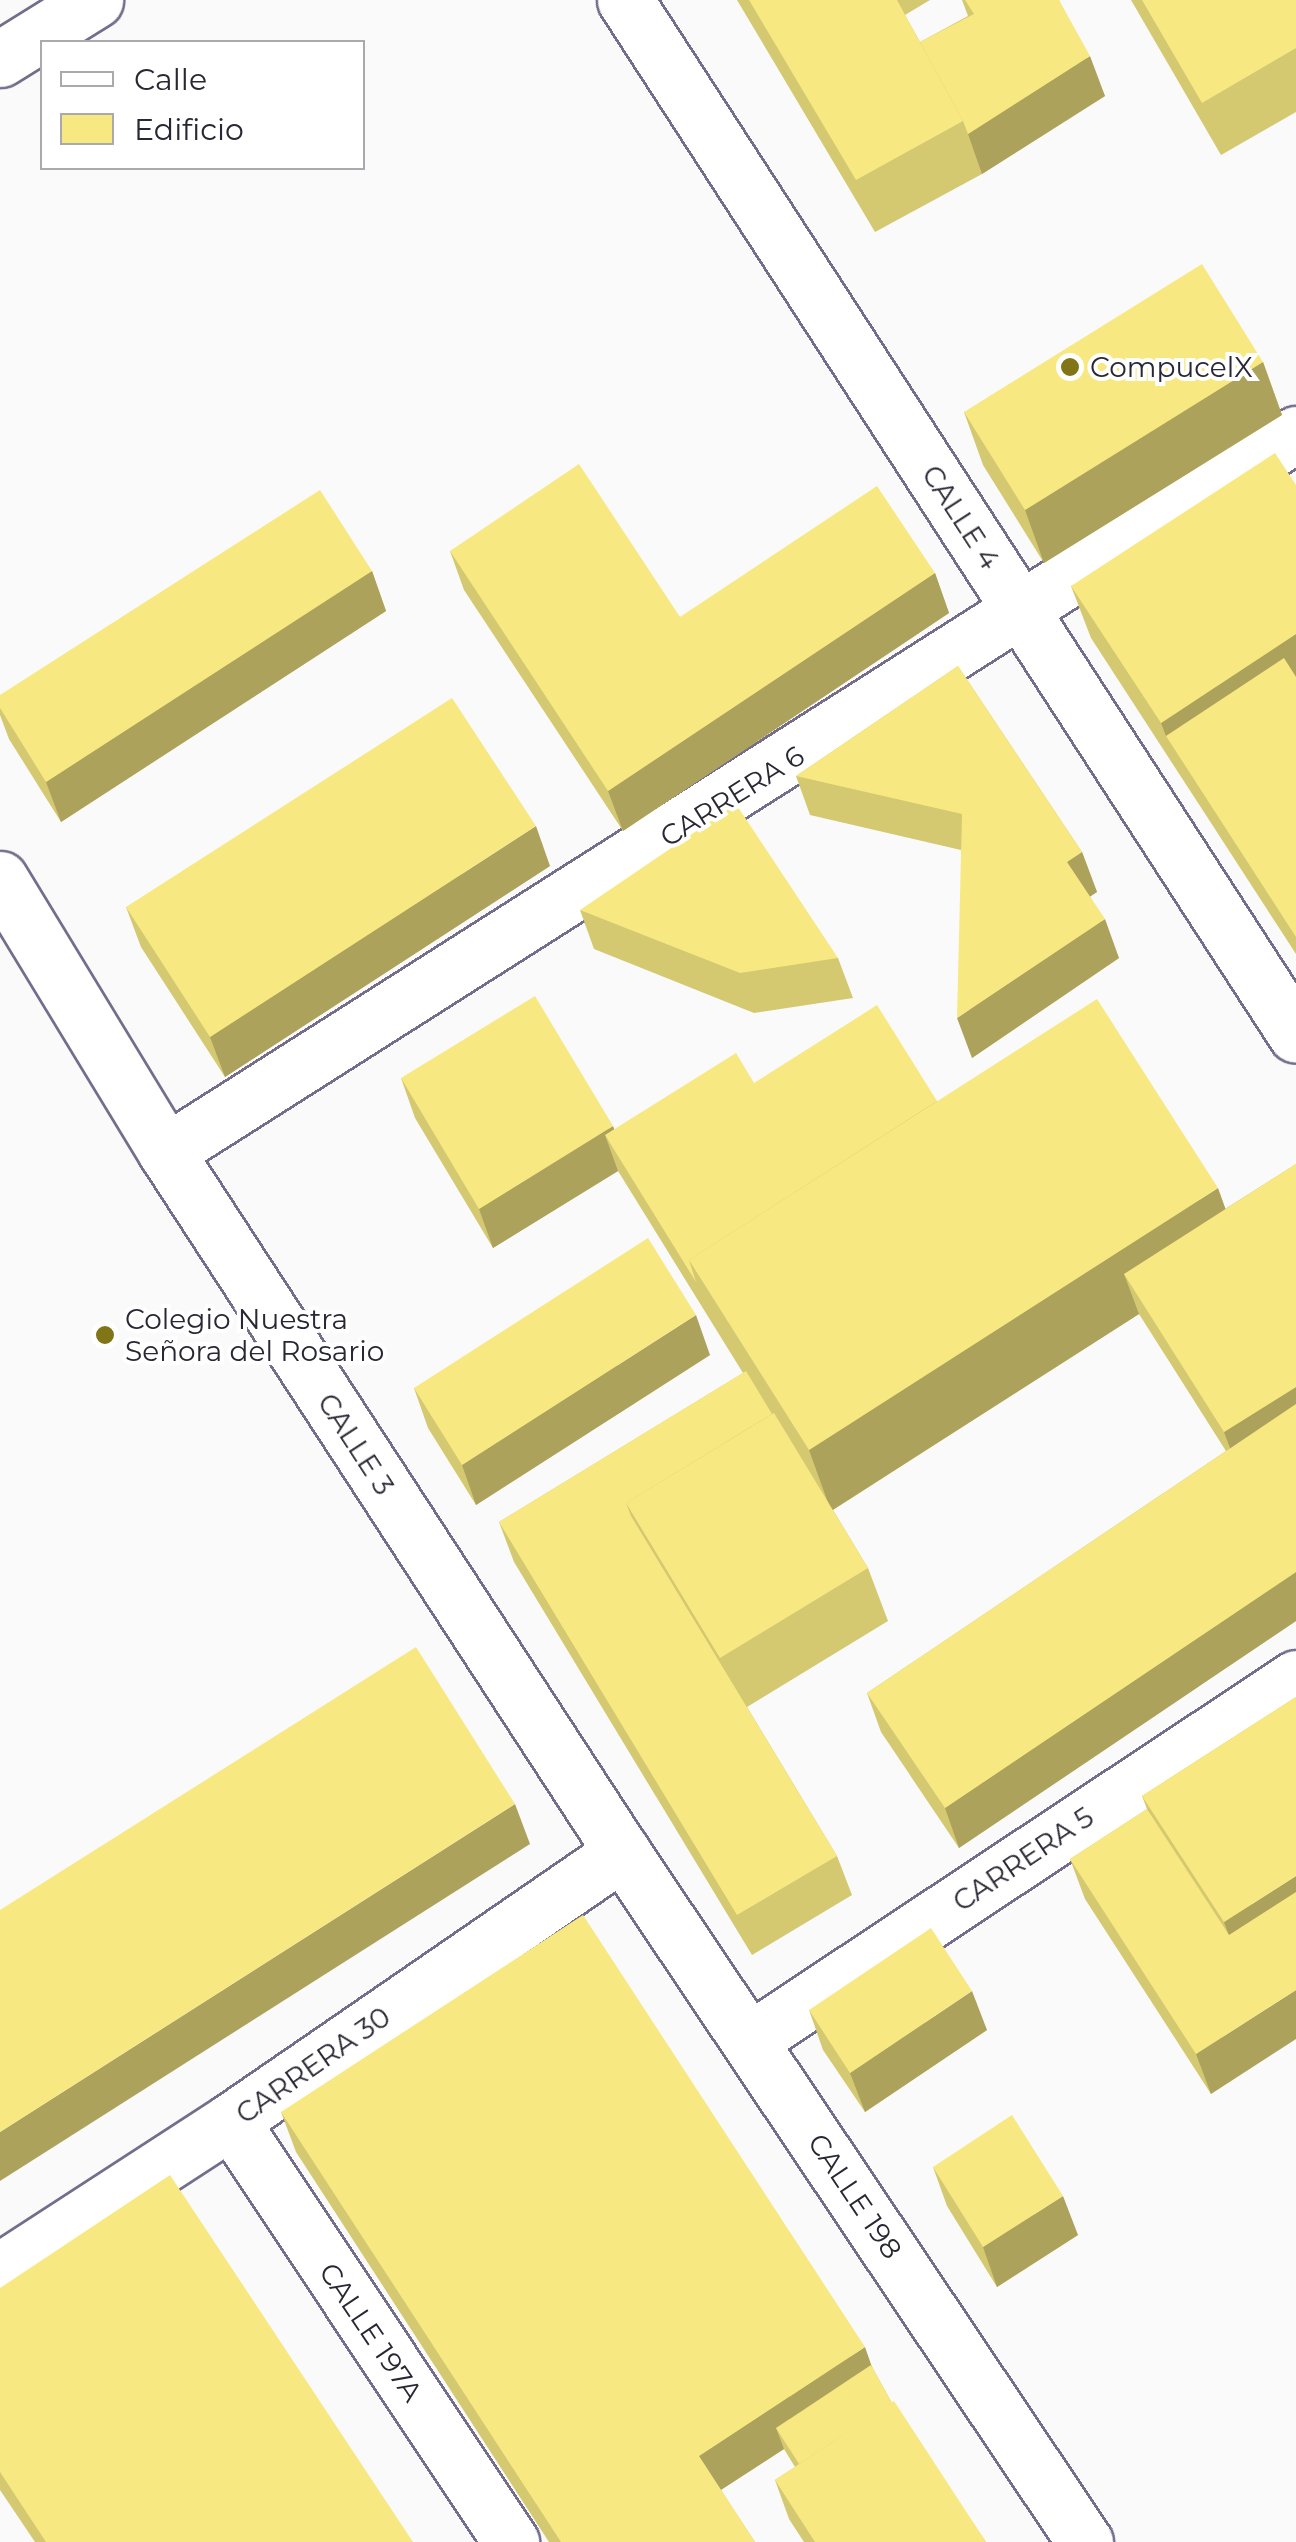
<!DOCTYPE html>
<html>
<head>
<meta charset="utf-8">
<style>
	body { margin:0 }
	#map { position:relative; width:1296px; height:2542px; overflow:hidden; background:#fafafa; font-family:Montserrat,sans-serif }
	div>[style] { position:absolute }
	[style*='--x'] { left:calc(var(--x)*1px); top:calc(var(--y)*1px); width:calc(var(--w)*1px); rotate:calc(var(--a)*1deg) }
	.roads { filter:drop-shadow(2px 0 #746d8b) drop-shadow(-2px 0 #746d8b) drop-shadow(0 2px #746d8b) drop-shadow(0 -2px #746d8b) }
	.minor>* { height:55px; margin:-27.5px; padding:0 27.5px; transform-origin:27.5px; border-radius:27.5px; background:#fff }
	.wall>* { inset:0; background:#d4c870 }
	.shaded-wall>* { inset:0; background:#ada25b }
	.building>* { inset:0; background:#f7e882 }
	.dots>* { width:28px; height:28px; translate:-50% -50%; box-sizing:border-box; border:5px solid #fff; border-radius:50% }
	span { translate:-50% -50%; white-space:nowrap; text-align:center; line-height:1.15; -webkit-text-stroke:8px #fff; paint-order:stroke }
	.poi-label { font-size:28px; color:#2a2734 }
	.left { translate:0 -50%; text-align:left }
	.street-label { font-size:28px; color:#2a2734 }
	.legend { position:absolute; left:40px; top:40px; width:325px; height:130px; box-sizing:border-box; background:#fff; border:2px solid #aaa9ae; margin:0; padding:12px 18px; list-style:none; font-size:30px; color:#2a2734 }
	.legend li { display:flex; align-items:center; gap:20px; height:50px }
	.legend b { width:50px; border:2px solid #aaa9ae }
</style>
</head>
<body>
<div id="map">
	<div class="roads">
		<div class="minor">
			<i style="--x:625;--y:0;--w:1233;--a:57.04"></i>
			<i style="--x:0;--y:59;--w:112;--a:-31.8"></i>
			<i style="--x:0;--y:879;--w:320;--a:58.7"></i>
			<i style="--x:166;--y:1152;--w:835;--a:56.92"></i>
			<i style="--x:622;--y:1852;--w:831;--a:56.14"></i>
			<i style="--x:166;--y:1152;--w:1339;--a:-32.43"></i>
			<i style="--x:750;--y:2040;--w:655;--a:-33.54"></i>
			<i style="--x:231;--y:2121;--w:506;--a:56.37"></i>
			<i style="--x:0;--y:2271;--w:275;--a:-33"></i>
			<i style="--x:231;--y:2121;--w:475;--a:-34.5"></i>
		</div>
	</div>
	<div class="wall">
		<i style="clip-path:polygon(737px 0,930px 0,905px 15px,920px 42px,968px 16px,962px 0,1059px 0,1105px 96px,982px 174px,875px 232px)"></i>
		<i style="clip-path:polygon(1131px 0,1296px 0,1296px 112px,1221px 155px)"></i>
		<i style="clip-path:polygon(1263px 362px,1282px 415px,1044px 563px,983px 465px,964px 412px)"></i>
		<i style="clip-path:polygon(1296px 485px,1296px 954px,1091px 638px,1071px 586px)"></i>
		<i style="clip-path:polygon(450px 551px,680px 617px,935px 573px,949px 613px,623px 831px,464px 590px)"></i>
		<i style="clip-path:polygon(372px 571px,386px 611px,61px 822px,9px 739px,0 715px,0 695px)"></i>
		<i style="clip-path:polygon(958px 666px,1082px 852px,1097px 892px,1090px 896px,1119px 958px,972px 1058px,961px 850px,810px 815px,796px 776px)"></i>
		<i style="clip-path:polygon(550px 866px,225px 1077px,141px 947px,126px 907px)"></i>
		<i style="clip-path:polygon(580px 910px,838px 958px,853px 998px,754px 1013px,594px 949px)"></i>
		<i style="clip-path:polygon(401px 1078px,615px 1130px,754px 1083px,937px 1101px,1225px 1209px,1296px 1164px,1296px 1621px,959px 1848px,881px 1732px,867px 1693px,1226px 1451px,1139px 1314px,833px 1510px,868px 1568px,888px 1621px,747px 1707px,837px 1856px,852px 1895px,752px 1955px,514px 1562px,499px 1522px,743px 1373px,618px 1171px,493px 1248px,415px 1118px)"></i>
		<i style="clip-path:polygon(710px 1355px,476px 1505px,428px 1428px,414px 1388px)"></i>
		<i style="clip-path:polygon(1296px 1697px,1211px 2094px,1085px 1899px,1070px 1859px,1147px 1809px,1142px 1796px)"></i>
		<i style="clip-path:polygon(809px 2010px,987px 2030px,865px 2112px,823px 2050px)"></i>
		<i style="clip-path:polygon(281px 2112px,871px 2365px,892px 2403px,986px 2542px,804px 2542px,789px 2519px,775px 2480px,795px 2467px,784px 2449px,721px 2490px,755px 2542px,549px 2542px,296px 2152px)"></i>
		<i style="clip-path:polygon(933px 2167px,1078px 2235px,997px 2287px,947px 2206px)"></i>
		<i style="clip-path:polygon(0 2288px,413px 2542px,35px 2542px,0 2490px)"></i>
	</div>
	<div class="shaded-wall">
		<i style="clip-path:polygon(1090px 56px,1105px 96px,982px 174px,968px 134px)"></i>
		<i style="clip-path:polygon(1263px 362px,1282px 415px,1044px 563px,1025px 510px)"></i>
		<i style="clip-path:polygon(372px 571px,386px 611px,61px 822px,46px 782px)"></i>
		<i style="clip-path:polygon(935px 573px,949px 613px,623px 831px,608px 791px)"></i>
		<i style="clip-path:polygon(1296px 634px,1296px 700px,1166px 736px,1161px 723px)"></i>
		<i style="clip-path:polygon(536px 826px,550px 866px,225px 1077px,210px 1037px)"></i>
		<i style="clip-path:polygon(1082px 852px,1097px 892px,1082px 902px,1067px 862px)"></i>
		<i style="clip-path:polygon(1105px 919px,1119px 958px,972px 1058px,957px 1018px)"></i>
		<i style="clip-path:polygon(613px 1126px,628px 1165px,605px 1135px,618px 1171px,493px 1248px,479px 1209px)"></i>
		<i style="clip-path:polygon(1218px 1188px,1240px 1249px,1124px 1274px,1139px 1314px,831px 1511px,809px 1450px)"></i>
		<i style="clip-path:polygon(696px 1315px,710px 1355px,476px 1505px,462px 1465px)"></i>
		<i style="clip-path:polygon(1296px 1387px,1296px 1436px,1239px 1472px,1224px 1432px)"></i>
		<i style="clip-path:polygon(1296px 1572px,1296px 1621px,959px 1848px,945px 1808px)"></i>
		<i style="clip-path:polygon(515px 1804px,530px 1844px,0 2181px,0 2132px)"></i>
		<i style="clip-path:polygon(1296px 1876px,1296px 1941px,1243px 1975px,1224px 1922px)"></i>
		<i style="clip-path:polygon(1296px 1990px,1296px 2039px,1211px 2094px,1196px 2054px)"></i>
		<i style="clip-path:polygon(972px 1991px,987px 2030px,865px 2112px,850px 2073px)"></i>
		<i style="clip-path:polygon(1063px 2196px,1078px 2235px,997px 2287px,983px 2247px)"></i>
		<i style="clip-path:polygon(865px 2347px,879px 2387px,776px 2428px,784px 2449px,713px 2495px,699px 2456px)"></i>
	</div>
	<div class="building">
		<i style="clip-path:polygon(749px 0,897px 0,963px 121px,856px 180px)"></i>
		<i style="clip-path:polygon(965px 0,1059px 0,1090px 56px,968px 134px,963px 121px,920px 42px,974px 14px)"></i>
		<i style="clip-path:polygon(1142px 0,1296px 0,1296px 48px,1202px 103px)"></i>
		<i style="clip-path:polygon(1202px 264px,1263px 362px,1025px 510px,964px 412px)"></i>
		<i style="clip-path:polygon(1275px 453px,1296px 485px,1296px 634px,1161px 723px,1071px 586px)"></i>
		<i style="clip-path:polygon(579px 464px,680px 617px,877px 486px,935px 573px,608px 791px,450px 551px)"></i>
		<i style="clip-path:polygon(320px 490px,372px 571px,46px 782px,0 708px,0 695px)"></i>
		<i style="clip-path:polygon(1284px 658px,1296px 677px,1296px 937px,1166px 736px)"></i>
		<i style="clip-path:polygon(958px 666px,1082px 852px,1067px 862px,1105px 919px,957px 1018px,962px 814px,796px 776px)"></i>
		<i style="clip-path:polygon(452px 698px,536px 826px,210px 1037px,126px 907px)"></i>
		<i style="clip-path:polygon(736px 804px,838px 958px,740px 973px,580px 910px)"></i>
		<i style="clip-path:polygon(535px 996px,613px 1126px,479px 1209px,401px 1078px)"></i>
		<i style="clip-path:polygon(1097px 999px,1218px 1188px,809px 1450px,689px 1260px)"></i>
		<i style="clip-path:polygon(877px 1005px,937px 1101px,689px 1260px,696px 1282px,605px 1135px,736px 1053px,754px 1083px)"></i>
		<i style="clip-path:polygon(1296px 1164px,1296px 1387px,1224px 1432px,1124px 1274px)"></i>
		<i style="clip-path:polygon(648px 1238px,696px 1315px,462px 1465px,414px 1388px)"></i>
		<i style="clip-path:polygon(746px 1371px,772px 1414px,626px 1503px,631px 1516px,837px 1856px,737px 1915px,499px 1522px)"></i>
		<i style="clip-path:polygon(1296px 1404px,1296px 1572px,945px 1808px,867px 1693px)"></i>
		<i style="clip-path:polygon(774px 1413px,868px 1568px,720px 1658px,626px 1503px)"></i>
		<i style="clip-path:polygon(416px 1647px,515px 1804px,0 2132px,0 1910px)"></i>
		<i style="clip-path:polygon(1296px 1697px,1296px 1876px,1224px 1922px,1142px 1796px)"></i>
		<i style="clip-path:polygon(1147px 1809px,1229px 1935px,1296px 1892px,1296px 1990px,1196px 2054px,1070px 1859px)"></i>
		<i style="clip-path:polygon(583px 1915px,865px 2347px,699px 2456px,755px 2542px,561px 2542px,281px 2112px)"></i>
		<i style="clip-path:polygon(931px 1928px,972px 1991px,850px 2073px,809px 2010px)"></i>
		<i style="clip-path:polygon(1012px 2115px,1063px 2196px,983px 2247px,933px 2167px)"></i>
		<i style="clip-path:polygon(170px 2175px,413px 2542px,46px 2542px,0 2472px,0 2288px)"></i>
		<i style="clip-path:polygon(871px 2365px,892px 2403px,799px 2464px,776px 2428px)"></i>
		<i style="clip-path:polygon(894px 2401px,986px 2542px,815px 2542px,775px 2480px)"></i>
	</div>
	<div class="dots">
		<i style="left:1070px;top:367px;background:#817517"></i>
		<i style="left:105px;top:1335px;background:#817517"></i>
	</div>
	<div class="poi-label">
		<span class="left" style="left:1090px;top:367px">CompucelX</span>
		<span class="left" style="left:125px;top:1335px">Colegio Nuestra<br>Señora del Rosario</span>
	</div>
	<div class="street-label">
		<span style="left:961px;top:517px;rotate:57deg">CALLE 4</span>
		<span style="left:732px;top:796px;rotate:-32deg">CARRERA 6</span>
		<span style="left:356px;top:1444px;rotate:57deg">CALLE 3</span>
		<span style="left:1023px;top:1859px;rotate:-34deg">CARRERA 5</span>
		<span style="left:313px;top:2065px;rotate:-35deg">CARRERA 30</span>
		<span style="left:855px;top:2196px;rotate:56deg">CALLE 198</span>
		<span style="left:371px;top:2332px;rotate:56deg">CALLE 197A</span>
	</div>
	<ul class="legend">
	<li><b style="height:12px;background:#fff"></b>Calle</li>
	<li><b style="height:28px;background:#f7e882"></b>Edificio</li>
	</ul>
</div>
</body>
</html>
